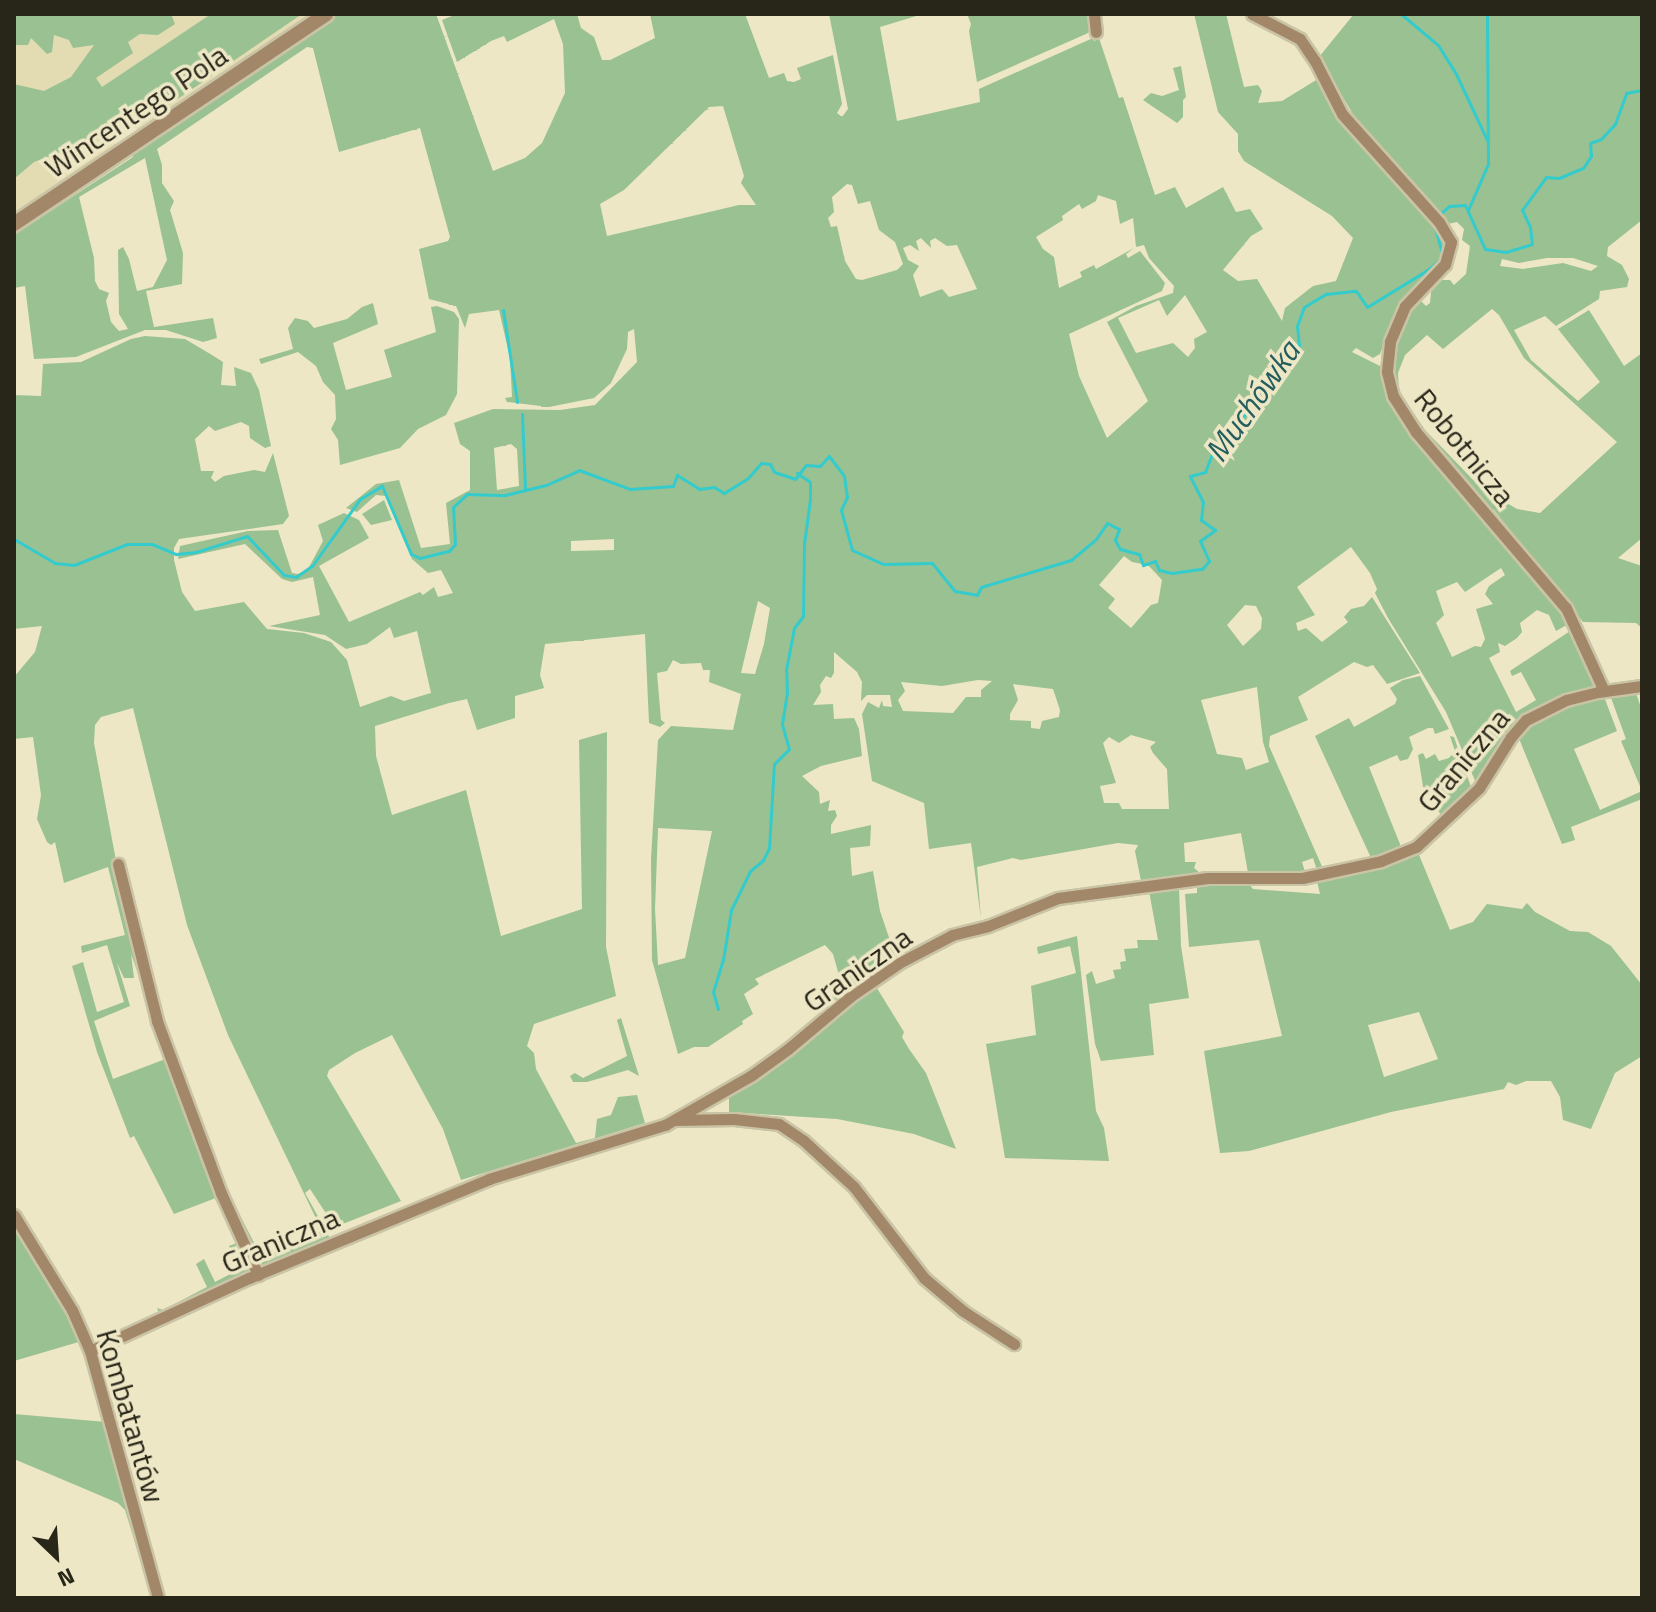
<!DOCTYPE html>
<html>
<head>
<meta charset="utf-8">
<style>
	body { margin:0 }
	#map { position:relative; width:1656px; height:1612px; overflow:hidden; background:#ede7c5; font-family:"Titillium Web",sans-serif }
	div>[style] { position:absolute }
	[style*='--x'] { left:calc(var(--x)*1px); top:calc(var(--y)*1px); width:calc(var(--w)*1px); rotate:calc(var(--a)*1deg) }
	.built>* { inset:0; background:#e3dcb2 }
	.green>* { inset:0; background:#99c192 }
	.stream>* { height:3px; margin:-1.5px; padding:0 1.5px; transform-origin:1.5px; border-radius:1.5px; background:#34cbcd }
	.roads { filter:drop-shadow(2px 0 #cac4a6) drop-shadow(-2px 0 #cac4a6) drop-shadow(0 2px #cac4a6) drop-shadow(0 -2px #cac4a6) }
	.minor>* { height:11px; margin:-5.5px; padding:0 5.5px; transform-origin:5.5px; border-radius:5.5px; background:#a28869 }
	.tertiary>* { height:14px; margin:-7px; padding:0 7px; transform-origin:7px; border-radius:7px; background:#a28869 }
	span { translate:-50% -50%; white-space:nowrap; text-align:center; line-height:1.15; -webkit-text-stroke:7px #ede7c5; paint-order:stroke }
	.street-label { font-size:30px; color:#282519 }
	.water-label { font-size:32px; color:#245e5f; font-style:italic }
	.frame { position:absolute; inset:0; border:16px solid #282519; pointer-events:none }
	.north { position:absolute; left:16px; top:1516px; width:80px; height:80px; -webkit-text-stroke:6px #ede7c5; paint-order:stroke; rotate:155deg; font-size:22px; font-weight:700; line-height:32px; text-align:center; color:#282519 }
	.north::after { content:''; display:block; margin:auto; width:28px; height:36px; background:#282519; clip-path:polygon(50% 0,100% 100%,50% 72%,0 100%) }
</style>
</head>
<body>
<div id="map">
	<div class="built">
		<i style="clip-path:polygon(14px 14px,314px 14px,143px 131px,127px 125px,115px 134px,115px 151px,14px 216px)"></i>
	</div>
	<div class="green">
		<i style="clip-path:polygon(14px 14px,171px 14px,175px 24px,158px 35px,140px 34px,128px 42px,133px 53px,96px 78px,102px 87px,211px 14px,302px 14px,141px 124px,124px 117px,115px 120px,91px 145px,75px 147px,34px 162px,14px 179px,14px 84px,44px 91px,71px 77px,94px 45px,73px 48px,69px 40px,54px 35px,52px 52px,47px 54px,31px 38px,28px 45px,14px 45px)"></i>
		<i style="clip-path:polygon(evenodd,333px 14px,436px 14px,493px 171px,525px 158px,542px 143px,565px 93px,563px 44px,554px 19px,507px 42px,504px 36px,491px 41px,457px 62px,442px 20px,457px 14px,577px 14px,581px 28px,594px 37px,602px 60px,610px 60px,655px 38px,650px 14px,745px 14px,769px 78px,784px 73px,787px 81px,794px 82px,801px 79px,797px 68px,833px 55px,842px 104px,837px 113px,842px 117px,848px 109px,829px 14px,923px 14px,880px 27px,897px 121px,980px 102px,979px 89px,1093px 38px,1094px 41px,1099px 38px,1119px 98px,1123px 97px,1155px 195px,1175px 187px,1186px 208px,1223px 187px,1236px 212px,1250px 209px,1263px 229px,1251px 236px,1223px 270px,1238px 281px,1257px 279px,1282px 321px,1285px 308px,1313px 286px,1336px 281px,1353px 238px,1332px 216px,1244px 161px,1238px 151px,1238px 134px,1218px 112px,1194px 14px,1226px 14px,1244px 87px,1258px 85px,1262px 91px,1258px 103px,1282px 101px,1321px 77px,1342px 114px,1432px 215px,1436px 209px,1357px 121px,1319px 57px,1354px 14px,1642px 14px,1642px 220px,1608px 247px,1607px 256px,1622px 265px,1629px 279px,1627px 287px,1600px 291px,1599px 299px,1556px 326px,1545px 316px,1514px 330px,1531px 360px,1578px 401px,1600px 382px,1558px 329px,1589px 310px,1624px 366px,1642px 353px,1642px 538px,1618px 558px,1642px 566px,1642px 628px,1636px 623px,1583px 622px,1494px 510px,1488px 508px,1449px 458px,1418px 427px,1397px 393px,1393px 374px,1396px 343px,1410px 310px,1419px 299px,1426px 306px,1430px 303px,1431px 292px,1442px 280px,1450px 280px,1454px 285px,1466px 274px,1470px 246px,1462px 240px,1464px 229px,1457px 222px,1448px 224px,1440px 231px,1446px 245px,1442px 261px,1401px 302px,1380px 354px,1373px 358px,1356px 348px,1352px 352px,1382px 367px,1392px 396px,1574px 621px,1556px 631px,1549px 615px,1537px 610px,1520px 623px,1522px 632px,1517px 638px,1505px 646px,1498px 643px,1500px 652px,1489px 658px,1516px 712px,1536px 700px,1521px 672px,1512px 676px,1510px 671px,1576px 627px,1586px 661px,1583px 660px,1596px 685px,1542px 707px,1476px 783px,1446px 712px,1388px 618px,1375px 593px,1377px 589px,1370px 573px,1351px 547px,1297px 587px,1315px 615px,1296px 623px,1298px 631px,1306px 628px,1322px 642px,1348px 622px,1344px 617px,1351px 609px,1364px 606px,1372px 597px,1420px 673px,1387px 684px,1373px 665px,1367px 667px,1354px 662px,1298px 697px,1308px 720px,1270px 736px,1269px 746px,1324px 871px,1318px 873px,1313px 858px,1302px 862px,1306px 875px,1248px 873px,1241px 833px,1184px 843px,1185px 862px,1196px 862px,1194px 868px,1200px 873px,1141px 881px,1135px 851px,1138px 845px,1118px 843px,1021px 860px,1013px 858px,977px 867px,981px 919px,971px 843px,929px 849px,924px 803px,872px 781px,862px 714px,868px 702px,879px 708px,882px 700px,883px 706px,892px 707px,890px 695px,867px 695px,861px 701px,862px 682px,857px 672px,834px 652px,834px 673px,831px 678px,826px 676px,820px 685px,821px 692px,813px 705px,833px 704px,834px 719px,854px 718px,859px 729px,862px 756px,821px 766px,802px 776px,819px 792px,820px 804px,830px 800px,828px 811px,835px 810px,837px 816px,831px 825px,831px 834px,871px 825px,870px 846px,850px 848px,852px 876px,873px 871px,880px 911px,896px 958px,849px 991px,829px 1010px,824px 1004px,842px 986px,833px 954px,825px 945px,755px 979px,759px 984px,744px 994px,753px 1014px,742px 1021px,743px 1024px,708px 1047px,694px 1047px,678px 1054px,652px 960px,651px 859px,658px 740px,671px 726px,733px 730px,741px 694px,709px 682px,710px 670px,703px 670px,701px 663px,681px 664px,673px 660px,667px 671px,657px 673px,661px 720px,665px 723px,660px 727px,649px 723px,645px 634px,545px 644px,540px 675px,544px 688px,515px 696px,515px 718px,477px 730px,467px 699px,449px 703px,375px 726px,376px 756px,392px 815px,466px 790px,501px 936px,582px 909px,579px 740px,607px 732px,606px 947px,616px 996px,534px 1024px,527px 1046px,534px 1053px,536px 1069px,576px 1143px,595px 1138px,597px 1119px,611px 1115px,618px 1097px,637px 1095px,645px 1123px,461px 1180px,443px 1129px,392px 1035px,355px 1053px,329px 1070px,327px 1076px,401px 1201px,335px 1227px,310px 1189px,305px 1193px,331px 1240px,264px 1269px,259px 1266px,230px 1196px,262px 1258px,322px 1231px,228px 1035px,187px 925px,133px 708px,101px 717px,95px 725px,94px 743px,123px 898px,148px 1001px,131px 954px,134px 978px,124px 978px,117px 963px,130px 1006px,94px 1021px,113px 1079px,168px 1058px,221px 1196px,174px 1214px,134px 1136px,130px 1138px,97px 1052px,72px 966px,83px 962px,97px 1012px,124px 1002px,107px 945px,82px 953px,81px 946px,125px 935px,108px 867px,64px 883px,55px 842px,51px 845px,47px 842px,37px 819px,41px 795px,33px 737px,14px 739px,14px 677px,35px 652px,42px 626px,14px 629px,14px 395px,41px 396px,43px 364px,81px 362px,131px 339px,145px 336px,185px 339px,212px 355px,223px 362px,221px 385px,236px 386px,234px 367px,251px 373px,259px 390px,271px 446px,265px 448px,250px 438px,249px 426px,241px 422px,215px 431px,209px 426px,195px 439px,201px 471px,214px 471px,211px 478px,215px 482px,224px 476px,254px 470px,265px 472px,273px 453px,289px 516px,283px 524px,179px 539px,174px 548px,174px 560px,182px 592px,195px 611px,244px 602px,267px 629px,304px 633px,331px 642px,347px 660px,360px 707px,391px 696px,404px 701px,431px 693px,417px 631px,394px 638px,390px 627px,367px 644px,346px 649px,325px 635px,269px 626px,320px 615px,313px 577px,292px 582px,282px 579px,245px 544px,178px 559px,180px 546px,248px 531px,278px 530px,292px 573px,298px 574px,308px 569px,323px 541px,318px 525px,344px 513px,359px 520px,369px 538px,319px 566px,349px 622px,420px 592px,423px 595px,434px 587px,438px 597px,453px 593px,441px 570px,428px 573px,412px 559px,386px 496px,376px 495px,357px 512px,346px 508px,376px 484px,399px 480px,421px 548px,450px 544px,446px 503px,470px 490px,470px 451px,460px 444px,454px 423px,493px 409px,560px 410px,595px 405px,637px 362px,634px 329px,628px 332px,627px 349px,611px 383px,594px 398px,549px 407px,507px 402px,505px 398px,512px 397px,510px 358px,499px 310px,469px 314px,465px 328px,456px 306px,429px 299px,419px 249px,448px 241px,450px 237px,420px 128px,339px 152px,313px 48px,307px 47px,157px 149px,162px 165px,162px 183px,174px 201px,170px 210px,183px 253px,182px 284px,146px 291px,154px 327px,213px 318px,217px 338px,203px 342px,166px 330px,145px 330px,76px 357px,34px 359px,25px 286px,14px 288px,14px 235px,133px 157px,132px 151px,333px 14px,723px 106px,744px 176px,741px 183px,756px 205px,739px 205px,607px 236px,600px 204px,624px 190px,709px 107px,723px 106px,333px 14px,145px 158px,167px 260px,153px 287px,137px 291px,129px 259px,123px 247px,118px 250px,119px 314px,128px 329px,119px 331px,111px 322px,106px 301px,109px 293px,99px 289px,95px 281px,94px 258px,79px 197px,145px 158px,333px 14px,847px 184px,852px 185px,858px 204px,870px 201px,879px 230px,895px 242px,903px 264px,897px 270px,862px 280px,856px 279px,845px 261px,837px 226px,831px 227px,828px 218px,834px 212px,832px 197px,847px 184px,333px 14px,1098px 195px,1116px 201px,1120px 224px,1133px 218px,1136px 247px,1144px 245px,1149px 258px,1174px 286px,1173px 293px,1136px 306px,1107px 322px,1148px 401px,1107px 438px,1079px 376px,1069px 334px,1162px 291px,1165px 283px,1140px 251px,1128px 258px,1126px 254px,1134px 248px,1096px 269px,1094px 265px,1080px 272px,1082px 277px,1059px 288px,1054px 257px,1043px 249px,1036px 237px,1063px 220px,1062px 216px,1079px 204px,1082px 209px,1096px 201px,1098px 195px,333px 14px,921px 238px,931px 248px,930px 241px,935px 238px,947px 246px,957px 245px,977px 289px,949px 297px,942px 289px,920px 297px,913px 275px,919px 266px,908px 260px,903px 248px,910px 245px,919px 251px,916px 241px,921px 238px,333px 14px,1547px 258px,1573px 258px,1598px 266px,1591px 271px,1563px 263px,1523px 269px,1500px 266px,1502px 259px,1519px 263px,1547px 258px,333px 14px,1185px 295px,1207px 332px,1194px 339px,1195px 348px,1188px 357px,1173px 343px,1136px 353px,1118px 318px,1159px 300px,1167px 316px,1185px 295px,333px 14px,1492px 309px,1499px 315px,1524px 358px,1617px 442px,1540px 513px,1517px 509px,1481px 488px,1425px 430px,1399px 392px,1398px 373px,1405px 355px,1427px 335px,1443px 349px,1492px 309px,333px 14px,511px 444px,517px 449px,519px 486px,497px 490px,494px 448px,511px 444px,333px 14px,614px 539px,614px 550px,571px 551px,571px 541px,614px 539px,333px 14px,1124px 556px,1132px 562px,1148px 565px,1162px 580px,1158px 603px,1151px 605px,1131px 628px,1108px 608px,1115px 599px,1099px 585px,1124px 556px,333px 14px,1501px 568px,1505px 575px,1489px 586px,1485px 594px,1493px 604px,1476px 609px,1485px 639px,1481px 647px,1475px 646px,1452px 657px,1436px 623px,1444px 615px,1436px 591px,1457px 582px,1465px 592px,1501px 568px,333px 14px,758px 601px,770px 608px,764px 644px,755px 674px,741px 673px,758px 601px,333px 14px,1245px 605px,1256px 606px,1262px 618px,1261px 629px,1243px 646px,1227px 625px,1245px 605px,333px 14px,978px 680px,992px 681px,981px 690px,981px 697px,966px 697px,953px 713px,903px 711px,898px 700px,905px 691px,901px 682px,942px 686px,978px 680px,333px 14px,1013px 684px,1053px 689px,1060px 710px,1059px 717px,1042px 721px,1040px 729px,1031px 728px,1031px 721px,1010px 720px,1010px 714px,1018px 700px,1013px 684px,333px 14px,1257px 687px,1263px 742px,1269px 762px,1246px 770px,1242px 758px,1217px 754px,1201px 700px,1257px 687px,333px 14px,1131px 735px,1156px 742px,1150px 747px,1153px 753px,1167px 769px,1169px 809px,1122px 809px,1119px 803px,1104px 803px,1100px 786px,1116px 783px,1103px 743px,1109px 737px,1119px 743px,1131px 735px,333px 14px,658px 828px,712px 831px,685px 958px,658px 965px,655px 909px,658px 828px)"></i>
		<i style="clip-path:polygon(967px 14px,1092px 14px,1091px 31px,1086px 34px,977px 82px,969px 31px,971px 24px)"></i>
		<i style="clip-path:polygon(1181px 66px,1186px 97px,1183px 100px,1183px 117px,1177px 123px,1143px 100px,1151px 93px,1162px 96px,1179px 90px,1173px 68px)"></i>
		<i style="clip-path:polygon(373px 303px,378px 324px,333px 343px,346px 390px,392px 377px,384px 350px,436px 332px,431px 307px,437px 306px,454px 312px,459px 319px,457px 394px,446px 415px,418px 429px,400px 448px,340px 465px,338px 440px,331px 429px,336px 419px,335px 395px,323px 382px,316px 366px,298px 352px,261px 364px,259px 359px,293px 349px,288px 328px,295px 318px,308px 321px,314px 328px,347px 319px,362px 307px)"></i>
		<i style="clip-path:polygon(384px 500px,392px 520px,371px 525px,362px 514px)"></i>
		<i style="clip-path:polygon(1420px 676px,1449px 729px,1435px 734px,1433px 728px,1428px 728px,1409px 737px,1413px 749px,1408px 759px,1400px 761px,1397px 755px,1369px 767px,1402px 849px,1372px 860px,1315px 736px,1349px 718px,1354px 727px,1395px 704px,1397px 699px,1390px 688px,1403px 680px)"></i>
		<i style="clip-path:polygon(1635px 690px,1642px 711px,1642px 799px,1571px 827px,1575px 840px,1562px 844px,1518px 736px,1531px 723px,1564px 704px,1603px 694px,1617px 731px,1574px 749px,1600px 810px,1642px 791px,1621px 741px,1626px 739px,1610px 695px)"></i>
		<i style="clip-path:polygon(1450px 736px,1454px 737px,1472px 790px,1442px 816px,1430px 800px,1430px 791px,1423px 787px,1418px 755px,1423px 753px,1426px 759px,1435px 754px,1439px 761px,1449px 758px,1455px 751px)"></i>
		<i style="clip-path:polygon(evenodd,1417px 850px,1450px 930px,1473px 922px,1487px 904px,1522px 909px,1527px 903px,1535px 912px,1570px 931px,1588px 932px,1611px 946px,1642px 985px,1642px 1056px,1615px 1073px,1591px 1129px,1563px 1120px,1560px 1097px,1551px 1081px,1526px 1081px,1516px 1085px,1508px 1082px,1504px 1089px,1391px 1112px,1249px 1151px,1220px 1153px,1204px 1051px,1282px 1036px,1259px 940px,1189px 947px,1185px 894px,1197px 893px,1197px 880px,1246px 881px,1253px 889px,1320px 894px,1317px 881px,1373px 868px,1417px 850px,1419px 1012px,1438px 1059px,1384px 1077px,1368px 1025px,1419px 1012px)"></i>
		<i style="clip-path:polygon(1179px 887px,1181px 946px,1189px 998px,1149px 1004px,1154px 1055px,1101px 1061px,1095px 1044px,1086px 975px,1092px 971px,1096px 984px,1115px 978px,1113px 970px,1121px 969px,1120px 962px,1126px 961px,1124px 949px,1138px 948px,1137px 940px,1158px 940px,1149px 891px)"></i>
		<i style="clip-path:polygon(1077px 936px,1096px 1111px,1104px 1128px,1109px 1161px,1005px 1158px,986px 1044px,1036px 1035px,1031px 986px,1076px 973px,1070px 946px,1038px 954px,1037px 947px)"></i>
		<i style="clip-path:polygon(875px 985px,904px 1032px,902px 1037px,909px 1049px,926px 1073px,956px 1149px,914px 1134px,837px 1119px,729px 1112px,729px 1097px,798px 1052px,851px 1000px)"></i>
		<i style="clip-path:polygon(621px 1018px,639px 1076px,628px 1070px,587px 1082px,573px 1082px,570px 1076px,575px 1073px,583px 1078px,627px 1056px,617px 1020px)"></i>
		<i style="clip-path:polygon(14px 1223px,71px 1315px,82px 1341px,14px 1361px)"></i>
		<i style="clip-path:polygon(242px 1241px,252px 1274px,159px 1313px,157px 1308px,163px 1310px,207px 1287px,196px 1264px,204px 1259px,215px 1282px,240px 1269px,229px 1246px)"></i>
		<i style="clip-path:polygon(14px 1414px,106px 1422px,155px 1598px,152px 1598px,125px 1510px,118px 1503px,14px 1459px)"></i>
	</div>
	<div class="stream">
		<i style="--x:1401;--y:14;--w:48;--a:40"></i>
		<i style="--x:1438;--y:45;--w:34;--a:58"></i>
		<i style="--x:1456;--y:74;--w:73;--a:64.8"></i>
		<i style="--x:1468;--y:210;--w:50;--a:-66.5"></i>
		<i style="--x:1488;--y:164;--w:150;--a:-90.4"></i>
		<i style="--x:1439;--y:215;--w:13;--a:-42"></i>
		<i style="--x:1449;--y:206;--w:16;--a:-4"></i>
		<i style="--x:1465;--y:205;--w:48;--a:65.6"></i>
		<i style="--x:1485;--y:249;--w:21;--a:8"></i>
		<i style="--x:1506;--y:252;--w:27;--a:-17"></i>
		<i style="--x:1532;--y:244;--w:17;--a:-97"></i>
		<i style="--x:1530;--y:227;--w:19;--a:-115"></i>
		<i style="--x:1522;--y:210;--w:41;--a:-54"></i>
		<i style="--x:1546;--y:177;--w:13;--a:4"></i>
		<i style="--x:1559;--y:178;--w:26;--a:-23"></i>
		<i style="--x:1583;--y:168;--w:14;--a:-56"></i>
		<i style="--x:1591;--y:156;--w:13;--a:-94"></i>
		<i style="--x:1590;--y:143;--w:12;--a:-20"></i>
		<i style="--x:1601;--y:139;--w:21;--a:-47"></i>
		<i style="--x:1615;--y:124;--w:33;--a:-70"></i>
		<i style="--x:1626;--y:93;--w:16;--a:-11"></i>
		<i style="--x:503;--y:310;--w:93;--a:81.3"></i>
		<i style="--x:522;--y:414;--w:76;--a:87.7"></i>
		<i style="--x:14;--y:539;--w:48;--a:30.3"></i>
		<i style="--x:55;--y:563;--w:19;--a:6"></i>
		<i style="--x:74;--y:565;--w:57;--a:-21.6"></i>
		<i style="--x:127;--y:544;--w:25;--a:0"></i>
		<i style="--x:152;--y:544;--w:26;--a:23"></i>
		<i style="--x:176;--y:554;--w:20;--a:-6"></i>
		<i style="--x:196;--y:552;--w:53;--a:-17.4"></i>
		<i style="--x:247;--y:536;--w:54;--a:46.5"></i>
		<i style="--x:284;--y:575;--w:12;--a:9"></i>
		<i style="--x:296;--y:577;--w:19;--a:-35"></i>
		<i style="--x:312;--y:566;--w:82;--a:-54.4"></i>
		<i style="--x:360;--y:499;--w:26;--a:-31"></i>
		<i style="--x:382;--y:486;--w:74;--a:66.9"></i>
		<i style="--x:411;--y:554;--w:10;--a:24"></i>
		<i style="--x:420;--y:558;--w:30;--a:-14"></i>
		<i style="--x:449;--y:551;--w:9;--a:-49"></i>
		<i style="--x:455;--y:544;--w:37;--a:-93"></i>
		<i style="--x:453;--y:507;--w:19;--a:-43"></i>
		<i style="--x:467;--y:494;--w:38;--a:2"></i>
		<i style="--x:505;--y:495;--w:42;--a:-13.7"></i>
		<i style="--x:546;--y:485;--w:36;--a:-24"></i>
		<i style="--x:579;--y:470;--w:54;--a:20.4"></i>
		<i style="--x:630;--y:489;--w:43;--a:-4"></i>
		<i style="--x:673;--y:486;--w:12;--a:-70"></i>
		<i style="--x:677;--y:475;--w:26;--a:32"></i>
		<i style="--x:699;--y:489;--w:15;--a:-8"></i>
		<i style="--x:714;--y:487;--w:12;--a:31"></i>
		<i style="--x:724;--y:493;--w:28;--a:-32"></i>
		<i style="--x:748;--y:478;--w:20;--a:-49"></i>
		<i style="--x:761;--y:463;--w:9;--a:6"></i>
		<i style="--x:770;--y:464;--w:9;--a:63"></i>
		<i style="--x:774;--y:472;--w:22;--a:18"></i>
		<i style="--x:795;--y:479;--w:18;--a:-52"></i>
		<i style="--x:806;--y:465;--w:14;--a:4"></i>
		<i style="--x:820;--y:466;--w:13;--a:-48"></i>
		<i style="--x:829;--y:456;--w:25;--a:53"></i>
		<i style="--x:844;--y:476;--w:21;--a:82"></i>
		<i style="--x:847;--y:497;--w:14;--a:115"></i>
		<i style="--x:841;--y:510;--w:41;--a:74.6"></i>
		<i style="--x:852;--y:550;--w:34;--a:24"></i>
		<i style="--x:883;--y:564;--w:49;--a:-1.2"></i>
		<i style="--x:932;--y:563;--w:36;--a:51"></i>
		<i style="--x:955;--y:591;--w:22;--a:10"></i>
		<i style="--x:977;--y:595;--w:9;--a:-63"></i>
		<i style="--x:981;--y:587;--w:94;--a:-16.7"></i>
		<i style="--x:1071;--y:560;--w:33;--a:-40"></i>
		<i style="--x:1096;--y:539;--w:19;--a:-55"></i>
		<i style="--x:1107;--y:523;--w:13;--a:27"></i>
		<i style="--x:1119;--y:529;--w:12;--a:110"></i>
		<i style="--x:1115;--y:540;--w:10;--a:61"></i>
		<i style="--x:1120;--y:549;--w:20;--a:15"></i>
		<i style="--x:1139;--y:554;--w:12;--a:70"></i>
		<i style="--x:1143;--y:565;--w:13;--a:-18"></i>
		<i style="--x:1155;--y:561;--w:10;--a:66"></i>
		<i style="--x:1159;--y:570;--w:13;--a:13"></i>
		<i style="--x:1172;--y:573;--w:30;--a:-8"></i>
		<i style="--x:1202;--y:569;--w:11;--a:-49"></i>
		<i style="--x:1209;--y:561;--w:22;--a:-114"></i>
		<i style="--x:1200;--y:541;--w:19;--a:-36"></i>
		<i style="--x:1215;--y:530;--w:17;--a:-144"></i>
		<i style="--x:1201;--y:520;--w:18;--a:-84"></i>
		<i style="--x:1203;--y:502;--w:29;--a:-117"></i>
		<i style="--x:1190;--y:476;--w:16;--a:-15"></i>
		<i style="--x:1205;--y:472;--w:19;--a:-69"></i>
		<i style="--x:1212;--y:454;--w:66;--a:-50.5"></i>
		<i style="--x:1254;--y:403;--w:14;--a:-94"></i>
		<i style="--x:1253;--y:389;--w:33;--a:-50"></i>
		<i style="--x:1274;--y:364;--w:15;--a:-16"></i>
		<i style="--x:1288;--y:360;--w:19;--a:-54"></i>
		<i style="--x:1299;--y:345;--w:19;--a:-96"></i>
		<i style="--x:1297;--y:326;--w:20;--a:-70"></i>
		<i style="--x:1304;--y:307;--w:26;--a:-31"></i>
		<i style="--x:1326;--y:294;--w:30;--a:-6"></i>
		<i style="--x:1356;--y:291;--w:19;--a:55"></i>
		<i style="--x:1367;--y:307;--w:73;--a:-31.5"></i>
		<i style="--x:1429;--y:269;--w:18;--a:-41"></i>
		<i style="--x:1443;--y:257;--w:38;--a:-105"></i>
		<i style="--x:718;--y:1009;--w:18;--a:-106"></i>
		<i style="--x:713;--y:992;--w:34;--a:-73"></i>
		<i style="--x:723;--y:960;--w:51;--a:-80.9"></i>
		<i style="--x:731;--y:910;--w:43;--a:-64"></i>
		<i style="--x:750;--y:871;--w:17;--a:-40"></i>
		<i style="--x:763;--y:860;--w:13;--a:-63"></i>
		<i style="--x:769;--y:848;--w:84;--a:-86.6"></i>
		<i style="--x:774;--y:764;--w:21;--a:-45"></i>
		<i style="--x:789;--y:749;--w:26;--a:-106"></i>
		<i style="--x:782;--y:724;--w:31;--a:-81"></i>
		<i style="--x:787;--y:693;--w:23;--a:-92"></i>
		<i style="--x:786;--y:670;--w:43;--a:-79.2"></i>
		<i style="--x:794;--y:628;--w:15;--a:-53"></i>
		<i style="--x:803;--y:616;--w:72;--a:-89.2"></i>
		<i style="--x:804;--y:544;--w:45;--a:-82.4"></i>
		<i style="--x:810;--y:499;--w:17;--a:-90"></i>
		<i style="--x:810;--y:482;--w:16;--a:-145"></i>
	</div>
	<div class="roads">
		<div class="minor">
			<i style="--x:1094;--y:14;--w:18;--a:84"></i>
			<i style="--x:1252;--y:14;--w:54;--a:27.5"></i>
			<i style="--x:1300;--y:39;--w:27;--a:56"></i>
			<i style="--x:1315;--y:61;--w:59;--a:63"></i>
			<i style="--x:1342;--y:114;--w:145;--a:48.1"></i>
			<i style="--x:1439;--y:222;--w:23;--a:59"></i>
			<i style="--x:1451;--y:242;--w:23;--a:105"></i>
			<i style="--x:1445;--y:264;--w:58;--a:133.6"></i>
			<i style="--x:1405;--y:306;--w:39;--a:113"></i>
			<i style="--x:1390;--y:342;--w:30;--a:96"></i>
			<i style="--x:1387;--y:372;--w:25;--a:76"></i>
			<i style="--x:1393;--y:396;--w:43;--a:57.4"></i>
			<i style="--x:1416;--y:432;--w:231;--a:49.6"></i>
			<i style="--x:1566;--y:608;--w:91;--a:65.4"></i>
			<i style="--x:118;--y:864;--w:162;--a:76"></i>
			<i style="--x:157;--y:1021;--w:184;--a:69.6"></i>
			<i style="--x:221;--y:1193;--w:90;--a:65.7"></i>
			<i style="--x:674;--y:1120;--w:60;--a:-1"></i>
			<i style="--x:734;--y:1119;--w:45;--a:6.3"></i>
			<i style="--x:779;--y:1124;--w:30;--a:34"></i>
			<i style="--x:804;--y:1141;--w:68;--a:42.6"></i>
			<i style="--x:854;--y:1187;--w:115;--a:52.4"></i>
			<i style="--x:924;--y:1278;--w:51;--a:40.2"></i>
			<i style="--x:963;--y:1311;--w:61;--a:32.9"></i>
			<i style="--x:14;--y:1215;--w:111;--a:58.6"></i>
			<i style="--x:72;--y:1310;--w:45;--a:66.3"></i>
			<i style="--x:90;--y:1351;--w:256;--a:74.6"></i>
			<i style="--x:90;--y:1351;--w:175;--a:-24.7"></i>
			<i style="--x:249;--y:1278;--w:260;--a:-22.4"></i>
			<i style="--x:489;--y:1179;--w:184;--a:-17.1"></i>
			<i style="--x:665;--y:1125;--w:100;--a:-29.9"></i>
			<i style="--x:752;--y:1075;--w:44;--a:-35.8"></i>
			<i style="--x:788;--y:1049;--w:82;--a:-40.1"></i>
			<i style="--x:851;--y:996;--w:58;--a:-34.5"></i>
			<i style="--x:899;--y:963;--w:60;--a:-27.8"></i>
			<i style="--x:952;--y:935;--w:37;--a:-14"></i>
			<i style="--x:988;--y:926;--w:75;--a:-21.8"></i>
			<i style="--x:1058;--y:898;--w:151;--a:-7.6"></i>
			<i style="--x:1208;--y:878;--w:94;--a:0"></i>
			<i style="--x:1302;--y:878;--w:81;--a:-12.1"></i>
			<i style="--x:1381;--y:861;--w:38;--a:-22"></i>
			<i style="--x:1416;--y:847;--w:86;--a:-43.1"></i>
			<i style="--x:1479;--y:788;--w:60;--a:-57.9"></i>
			<i style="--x:1511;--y:737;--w:23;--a:-49"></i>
			<i style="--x:1526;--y:720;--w:45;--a:-26.6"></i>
			<i style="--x:1566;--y:700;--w:33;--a:-14"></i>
			<i style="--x:1598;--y:692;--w:44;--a:-7.8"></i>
		</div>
		<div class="tertiary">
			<i style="--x:14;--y:224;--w:376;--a:-33.9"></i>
		</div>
	</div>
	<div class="street-label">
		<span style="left:136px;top:111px;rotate:-34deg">Wincentego Pola</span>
		<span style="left:1465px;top:447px;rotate:51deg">Robotnicza</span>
		<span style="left:1463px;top:760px;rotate:-50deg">Graniczna</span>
		<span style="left:857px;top:969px;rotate:-35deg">Graniczna</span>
		<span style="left:280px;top:1240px;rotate:-23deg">Graniczna</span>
		<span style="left:131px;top:1416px;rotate:74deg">Kombatantów</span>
	</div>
	<div class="water-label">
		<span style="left:1252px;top:401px;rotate:-55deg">Muchówka</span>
	</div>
	<div class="frame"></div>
	<div class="north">N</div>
</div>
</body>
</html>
